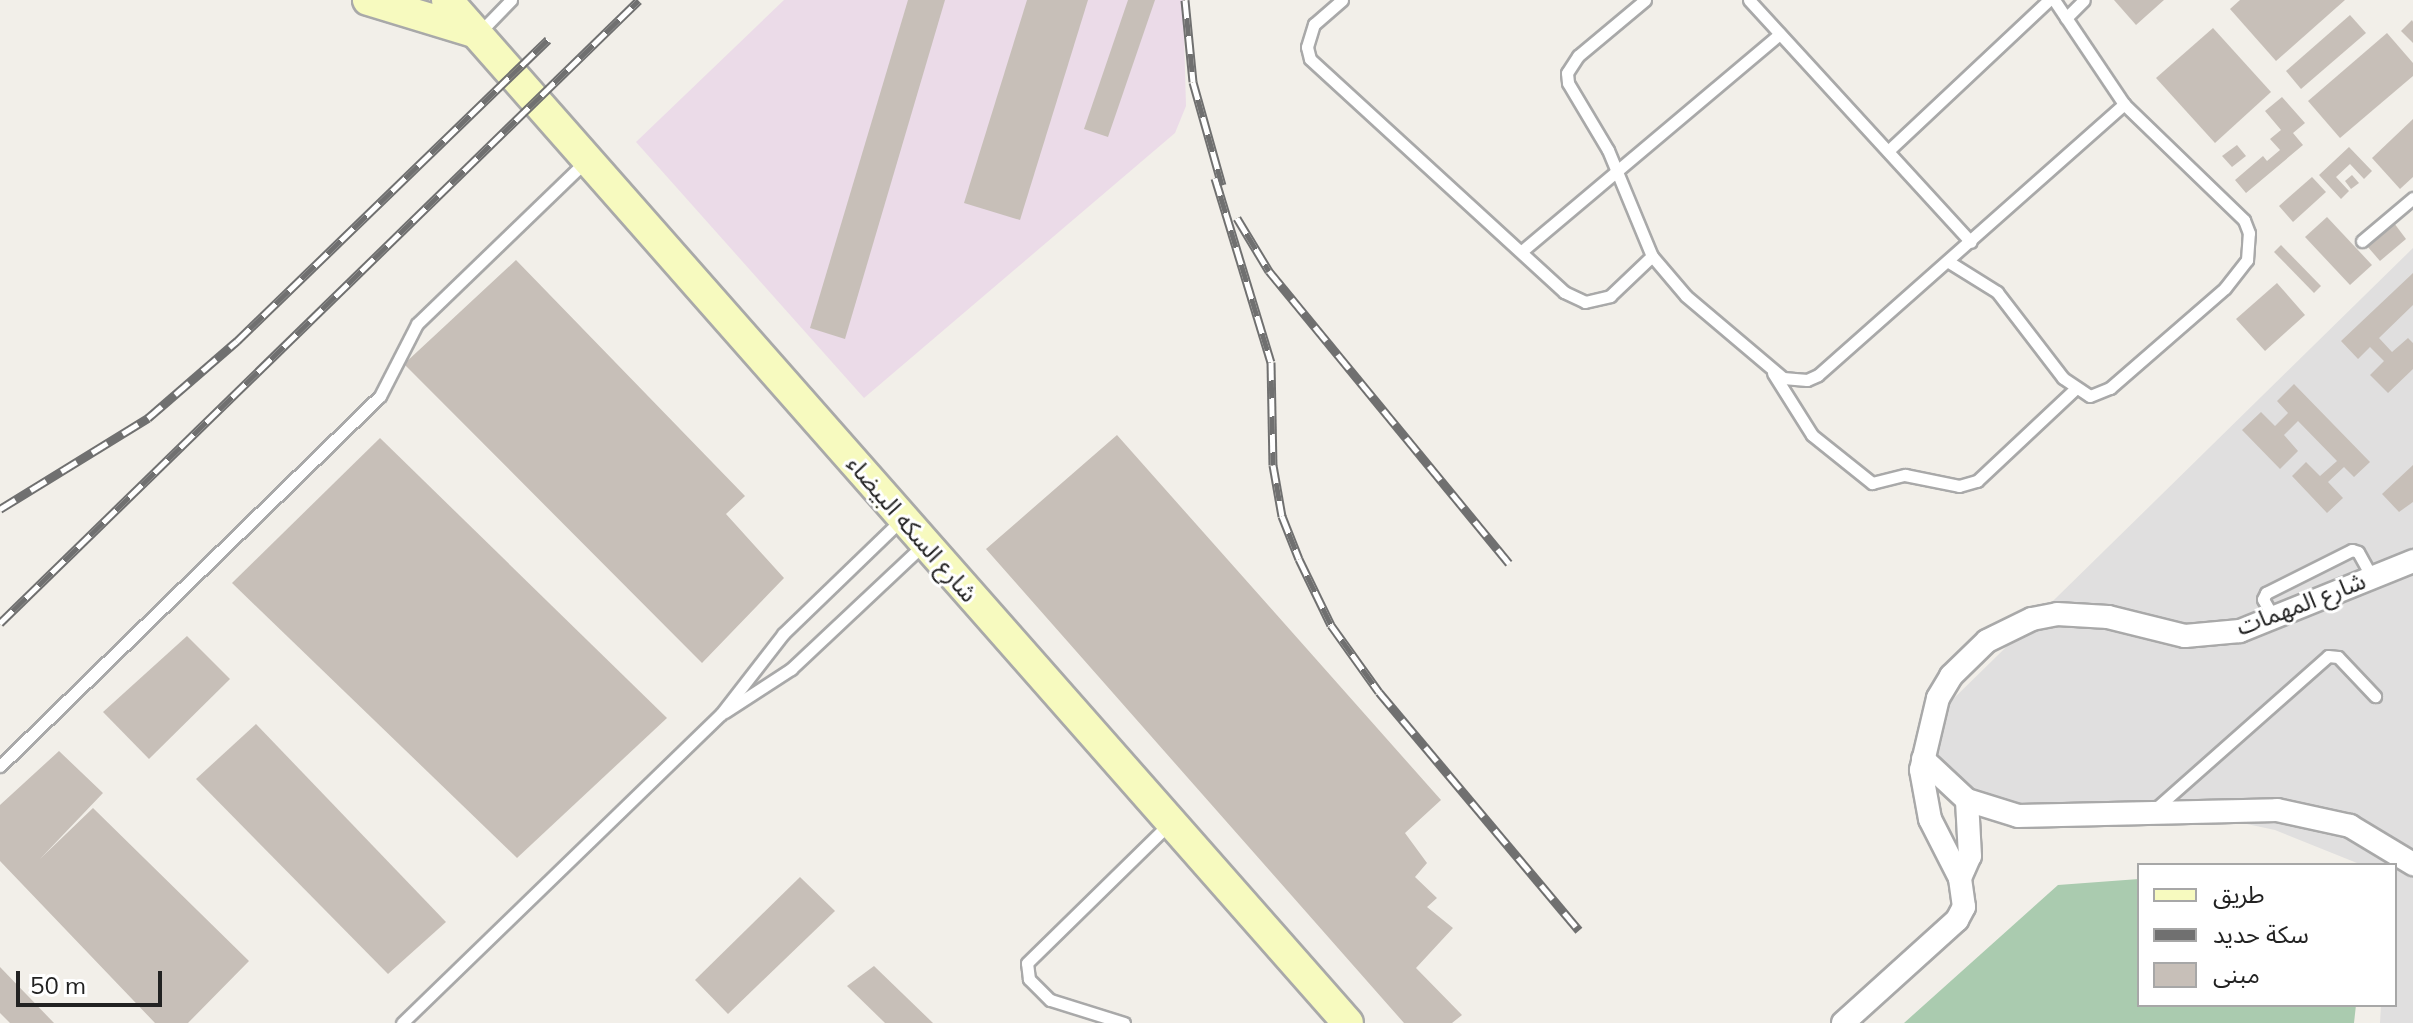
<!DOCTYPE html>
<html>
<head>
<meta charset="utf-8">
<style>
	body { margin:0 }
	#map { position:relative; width:2413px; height:1023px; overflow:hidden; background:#f2efe9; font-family:Mulish,"Noto Sans Arabic",sans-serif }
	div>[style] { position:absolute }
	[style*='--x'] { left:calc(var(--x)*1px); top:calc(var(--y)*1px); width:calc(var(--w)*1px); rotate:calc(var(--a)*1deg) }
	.residential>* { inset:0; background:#e0dfdf }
	.industrial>* { inset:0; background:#ebdbe8 }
	.cemetery>* { inset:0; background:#aacbaf }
	.building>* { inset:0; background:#c7bfb8 }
	.roads { filter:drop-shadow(2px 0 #a9a9a9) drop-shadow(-2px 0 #a9a9a9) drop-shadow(0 2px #a9a9a9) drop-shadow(0 -2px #a9a9a9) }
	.lane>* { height:11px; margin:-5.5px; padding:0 5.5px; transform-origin:5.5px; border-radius:5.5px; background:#fff }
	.street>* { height:22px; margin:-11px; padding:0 11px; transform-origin:11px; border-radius:11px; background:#fff }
	.secondary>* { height:30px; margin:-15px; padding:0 15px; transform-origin:15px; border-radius:15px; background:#f7fabf }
	.rail>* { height:9px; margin-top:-4.5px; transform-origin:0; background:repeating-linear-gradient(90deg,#fff 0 18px,#707070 0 36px); box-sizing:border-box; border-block:2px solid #707070 }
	span { translate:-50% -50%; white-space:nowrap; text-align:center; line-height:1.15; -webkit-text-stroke:6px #fff; paint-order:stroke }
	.street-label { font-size:24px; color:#222 }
	.legend { position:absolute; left:2137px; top:863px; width:260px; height:144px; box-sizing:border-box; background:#fff; border:2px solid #a7a7a7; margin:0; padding:10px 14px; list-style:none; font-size:24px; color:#222 }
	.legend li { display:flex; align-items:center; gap:16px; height:40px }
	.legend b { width:40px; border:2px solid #a7a7a7 }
	.scale { position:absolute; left:16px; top:971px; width:146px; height:36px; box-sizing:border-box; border:4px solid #222; border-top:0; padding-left:10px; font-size:24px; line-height:28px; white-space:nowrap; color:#222; -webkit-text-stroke:6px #fff; paint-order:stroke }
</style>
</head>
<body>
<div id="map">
	<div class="residential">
		<i style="clip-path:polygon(2413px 248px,2413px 1023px,2380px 1023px,2381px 1005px,2395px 1005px,2395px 865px,2362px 865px,2275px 830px,2214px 817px,2040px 814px,1978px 798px,1933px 756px,1942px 711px,1950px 702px)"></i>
	</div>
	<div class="industrial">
		<i style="clip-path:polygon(784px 0,1183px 0,1186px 106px,1175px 133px,864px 398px,636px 142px)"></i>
	</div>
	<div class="cemetery">
		<i style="clip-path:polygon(2139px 879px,2139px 1005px,2356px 1005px,2354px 1023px,1904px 1023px,2058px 885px)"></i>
	</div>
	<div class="building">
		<i style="clip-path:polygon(908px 0,945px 0,845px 339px,810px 328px)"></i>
		<i style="clip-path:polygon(1027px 0,1088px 0,1020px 220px,964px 203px)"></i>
		<i style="clip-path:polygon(1128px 0,1155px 0,1108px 137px,1084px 129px)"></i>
		<i style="clip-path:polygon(2114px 0,2164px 0,2136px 25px)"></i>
		<i style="clip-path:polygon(2240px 0,2345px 0,2276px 61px,2230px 9px)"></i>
		<i style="clip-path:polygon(2350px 15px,2366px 33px,2301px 89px,2286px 71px)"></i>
		<i style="clip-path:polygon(2412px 20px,2413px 22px,2413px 43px,2401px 31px)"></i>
		<i style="clip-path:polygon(2213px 28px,2271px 92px,2215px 143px,2156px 78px)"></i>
		<i style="clip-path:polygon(2387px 33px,2413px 63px,2413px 76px,2340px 138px,2308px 101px)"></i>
		<i style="clip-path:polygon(2282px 97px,2305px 123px,2293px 133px,2303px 145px,2246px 193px,2235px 180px,2263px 156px,2267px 161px,2280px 150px,2270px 139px,2281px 130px,2265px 111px)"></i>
		<i style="clip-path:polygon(2413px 119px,2413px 177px,2400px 189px,2372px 158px)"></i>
		<i style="clip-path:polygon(2237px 145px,2246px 156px,2232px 167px,2222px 156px)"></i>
		<i style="clip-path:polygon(2349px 147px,2372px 171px,2364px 179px,2350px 164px,2336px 177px,2349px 191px,2341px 199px,2319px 175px)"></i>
		<i style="clip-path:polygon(2352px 175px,2359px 183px,2351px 189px,2345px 181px)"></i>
		<i style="clip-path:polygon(2312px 177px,2326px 192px,2293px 222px,2279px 206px)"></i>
		<i style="clip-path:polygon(2327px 217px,2372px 265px,2350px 285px,2305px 237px)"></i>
		<i style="clip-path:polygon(2394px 223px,2406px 239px,2380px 261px,2367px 246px)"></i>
		<i style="clip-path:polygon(2281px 245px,2321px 286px,2314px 293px,2274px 252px)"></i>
		<i style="clip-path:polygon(516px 260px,745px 496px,726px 514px,784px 578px,702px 663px,404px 364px)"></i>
		<i style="clip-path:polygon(2413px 273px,2413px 305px,2379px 338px,2392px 352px,2408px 338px,2413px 343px,2413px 369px,2388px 393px,2370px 375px,2384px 361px,2370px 347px,2358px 359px,2341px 341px)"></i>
		<i style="clip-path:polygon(2277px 283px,2305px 315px,2265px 351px,2236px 319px)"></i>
		<i style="clip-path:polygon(2294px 384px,2370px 462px,2354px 477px,2344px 467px,2328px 482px,2343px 498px,2327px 513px,2292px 476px,2306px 462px,2320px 476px,2337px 461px,2298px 421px,2284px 435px,2298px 451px,2280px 469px,2242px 430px,2261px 412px,2275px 426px,2288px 413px,2277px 401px)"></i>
		<i style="clip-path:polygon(1117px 435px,1441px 800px,1405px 833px,1427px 863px,1415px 877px,1437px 898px,1427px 907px,1453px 928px,1416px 968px,1462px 1015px,1452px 1023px,1404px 1023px,986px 549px)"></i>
		<i style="clip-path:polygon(380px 438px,667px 718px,517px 858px,232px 583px)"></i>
		<i style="clip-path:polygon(2413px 465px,2413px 502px,2399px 512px,2382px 494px)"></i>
		<i style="clip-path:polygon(187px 636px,230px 679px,149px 759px,103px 712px)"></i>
		<i style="clip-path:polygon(256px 724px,446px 922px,388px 974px,196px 779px)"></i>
		<i style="clip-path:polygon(59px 751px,103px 793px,40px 859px,93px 808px,249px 961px,188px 1023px,155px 1023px,0 861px,0 805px)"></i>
		<i style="clip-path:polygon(800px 877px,835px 911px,728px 1014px,695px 980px)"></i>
		<i style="clip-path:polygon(874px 966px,933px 1023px,885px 1023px,847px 986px)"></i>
		<i style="clip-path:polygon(0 967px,54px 1023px,10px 1023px,0 1013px)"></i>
	</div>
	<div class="roads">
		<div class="lane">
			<i style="--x:1342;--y:0;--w:37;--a:139"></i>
			<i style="--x:1314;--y:24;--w:24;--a:107"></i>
			<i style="--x:1307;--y:47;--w:12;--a:76"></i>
			<i style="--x:1310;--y:59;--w:345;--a:42.5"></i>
			<i style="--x:1564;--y:292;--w:23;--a:25"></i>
			<i style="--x:1585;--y:302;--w:26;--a:-13"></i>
			<i style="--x:1610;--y:296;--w:58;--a:-43.6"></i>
			<i style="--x:1645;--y:0;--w:87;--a:140.1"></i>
			<i style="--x:1578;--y:56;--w:20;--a:123"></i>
			<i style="--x:1567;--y:73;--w:10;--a:84"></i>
			<i style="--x:1568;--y:83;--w:78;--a:59.2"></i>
			<i style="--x:1608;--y:150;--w:115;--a:67.5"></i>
			<i style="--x:1652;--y:256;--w:52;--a:49.6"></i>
			<i style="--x:1686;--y:296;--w:127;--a:40.2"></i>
			<i style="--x:1783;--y:378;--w:24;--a:5"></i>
			<i style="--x:1807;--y:380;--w:12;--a:-24"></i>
			<i style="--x:1818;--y:375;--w:409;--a:-41.5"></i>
			<i style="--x:1749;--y:0;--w:328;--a:47.5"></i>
			<i style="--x:2066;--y:18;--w:25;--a:-45"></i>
			<i style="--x:479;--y:33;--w:46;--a:-45.9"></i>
			<i style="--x:1888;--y:151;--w:221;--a:-43.2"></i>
			<i style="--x:2362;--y:241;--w:67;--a:-40.1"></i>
			<i style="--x:1522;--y:251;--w:337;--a:-40.1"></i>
			<i style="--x:1949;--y:262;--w:57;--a:32"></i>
			<i style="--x:1997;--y:292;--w:108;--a:52.5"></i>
			<i style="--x:2063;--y:378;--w:32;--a:34"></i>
			<i style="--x:2090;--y:396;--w:22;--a:-22"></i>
			<i style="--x:2110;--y:388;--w:152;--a:-41"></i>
			<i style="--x:2225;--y:288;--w:36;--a:-52"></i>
			<i style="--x:2247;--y:260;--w:27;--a:-86"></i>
			<i style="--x:2249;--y:233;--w:14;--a:-111"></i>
			<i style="--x:2244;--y:220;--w:167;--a:-136"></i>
			<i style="--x:2124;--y:104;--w:125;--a:-123.9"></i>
			<i style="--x:1773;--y:373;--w:73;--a:57.8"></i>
			<i style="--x:1812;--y:435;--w:77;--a:38.7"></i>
			<i style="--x:1872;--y:483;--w:34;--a:-14"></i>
			<i style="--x:1905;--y:475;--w:55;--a:11.5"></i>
			<i style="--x:1959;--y:486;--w:19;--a:-16"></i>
			<i style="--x:1977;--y:481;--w:133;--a:-43.2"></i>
			<i style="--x:2275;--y:620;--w:24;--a:-120"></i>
			<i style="--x:2263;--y:599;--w:7;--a:-63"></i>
			<i style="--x:2266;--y:593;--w:96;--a:-26.6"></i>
			<i style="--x:2352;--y:550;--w:6;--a:18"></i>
			<i style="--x:2358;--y:552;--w:29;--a:61"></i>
			<i style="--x:725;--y:712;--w:79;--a:-33.1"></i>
			<i style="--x:791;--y:669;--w:184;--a:-43.2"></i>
			<i style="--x:0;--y:766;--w:530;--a:-44.24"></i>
			<i style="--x:380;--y:396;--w:81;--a:-62.8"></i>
			<i style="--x:417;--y:324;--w:235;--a:-44"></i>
			<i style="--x:2154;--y:810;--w:232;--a:-41.5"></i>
			<i style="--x:2328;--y:656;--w:10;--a:6"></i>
			<i style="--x:2338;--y:657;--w:54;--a:46.5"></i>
			<i style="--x:402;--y:1023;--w:444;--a:-44.1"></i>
			<i style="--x:721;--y:714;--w:101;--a:-52.2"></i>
			<i style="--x:783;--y:634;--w:165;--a:-44"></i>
			<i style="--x:1124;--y:1023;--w:77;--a:-162.7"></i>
			<i style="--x:1050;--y:1000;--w:30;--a:-135"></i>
			<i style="--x:1029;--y:979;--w:16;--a:-97"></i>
			<i style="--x:1027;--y:963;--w:199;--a:-44.4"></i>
		</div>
		<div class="street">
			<i style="--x:1923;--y:759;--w:60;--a:43"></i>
			<i style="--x:1967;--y:800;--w:53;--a:17.4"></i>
			<i style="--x:2018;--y:816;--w:259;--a:-1.3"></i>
			<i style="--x:2277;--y:810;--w:75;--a:12.4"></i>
			<i style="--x:2350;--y:826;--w:74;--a:31.1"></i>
			<i style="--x:1960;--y:878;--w:24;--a:-66"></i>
			<i style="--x:1970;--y:856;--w:56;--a:-93.1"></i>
			<i style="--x:1843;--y:1023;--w:154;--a:-42.1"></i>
			<i style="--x:1957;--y:920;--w:15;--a:-62"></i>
			<i style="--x:1964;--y:907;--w:29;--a:-98"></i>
			<i style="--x:1960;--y:878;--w:66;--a:-117"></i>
			<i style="--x:1930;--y:819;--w:50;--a:-100.4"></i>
			<i style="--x:1921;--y:770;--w:74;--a:-76.7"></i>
			<i style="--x:1938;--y:698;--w:26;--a:-59"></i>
			<i style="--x:1951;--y:676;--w:50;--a:-44.2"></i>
			<i style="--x:1987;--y:641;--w:50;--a:-26.1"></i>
			<i style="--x:2032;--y:619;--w:25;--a:-11"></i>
			<i style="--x:2057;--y:614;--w:51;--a:3.4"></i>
			<i style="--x:2108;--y:617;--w:79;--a:13.9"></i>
			<i style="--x:2185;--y:636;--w:55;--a:-5.2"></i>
			<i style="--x:2240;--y:631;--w:187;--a:-22"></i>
		</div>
		<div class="secondary">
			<i style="--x:368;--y:0;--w:111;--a:16.8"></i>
			<i style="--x:447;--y:0;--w:1363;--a:48.63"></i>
		</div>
	</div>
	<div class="rail">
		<i style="--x:1185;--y:0;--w:82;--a:84.4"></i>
		<i style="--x:1193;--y:82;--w:107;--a:74.3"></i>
		<i style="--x:1215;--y:178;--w:192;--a:73.1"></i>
		<i style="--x:1271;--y:362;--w:103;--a:88.9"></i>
		<i style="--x:1273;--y:465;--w:52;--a:80"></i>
		<i style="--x:1282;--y:516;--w:46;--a:68.4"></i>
		<i style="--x:1299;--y:559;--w:73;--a:64.1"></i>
		<i style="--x:1331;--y:625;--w:82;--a:54.4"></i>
		<i style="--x:1379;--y:692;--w:311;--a:50"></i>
		<i style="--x:1237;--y:218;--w:62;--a:58.9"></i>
		<i style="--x:1269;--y:271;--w:378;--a:50.6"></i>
		<i style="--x:0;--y:509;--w:174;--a:-31.6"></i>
		<i style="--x:148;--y:418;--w:118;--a:-40.9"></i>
		<i style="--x:237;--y:341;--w:433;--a:-44.1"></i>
		<i style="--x:0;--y:623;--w:892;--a:-44.27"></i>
	</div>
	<div class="street-label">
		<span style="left:912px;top:529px;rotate:49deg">شارع السكه البيضاء</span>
		<span style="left:2301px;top:604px;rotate:-21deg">شارع المهمات</span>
	</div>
	<ul class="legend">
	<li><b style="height:10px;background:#f7fabf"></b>طريق</li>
	<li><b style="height:10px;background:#707070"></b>سكة حديد</li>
	<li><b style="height:22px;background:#c7bfb8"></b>مبنى</li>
	</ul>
	<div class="scale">50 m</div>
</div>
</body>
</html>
